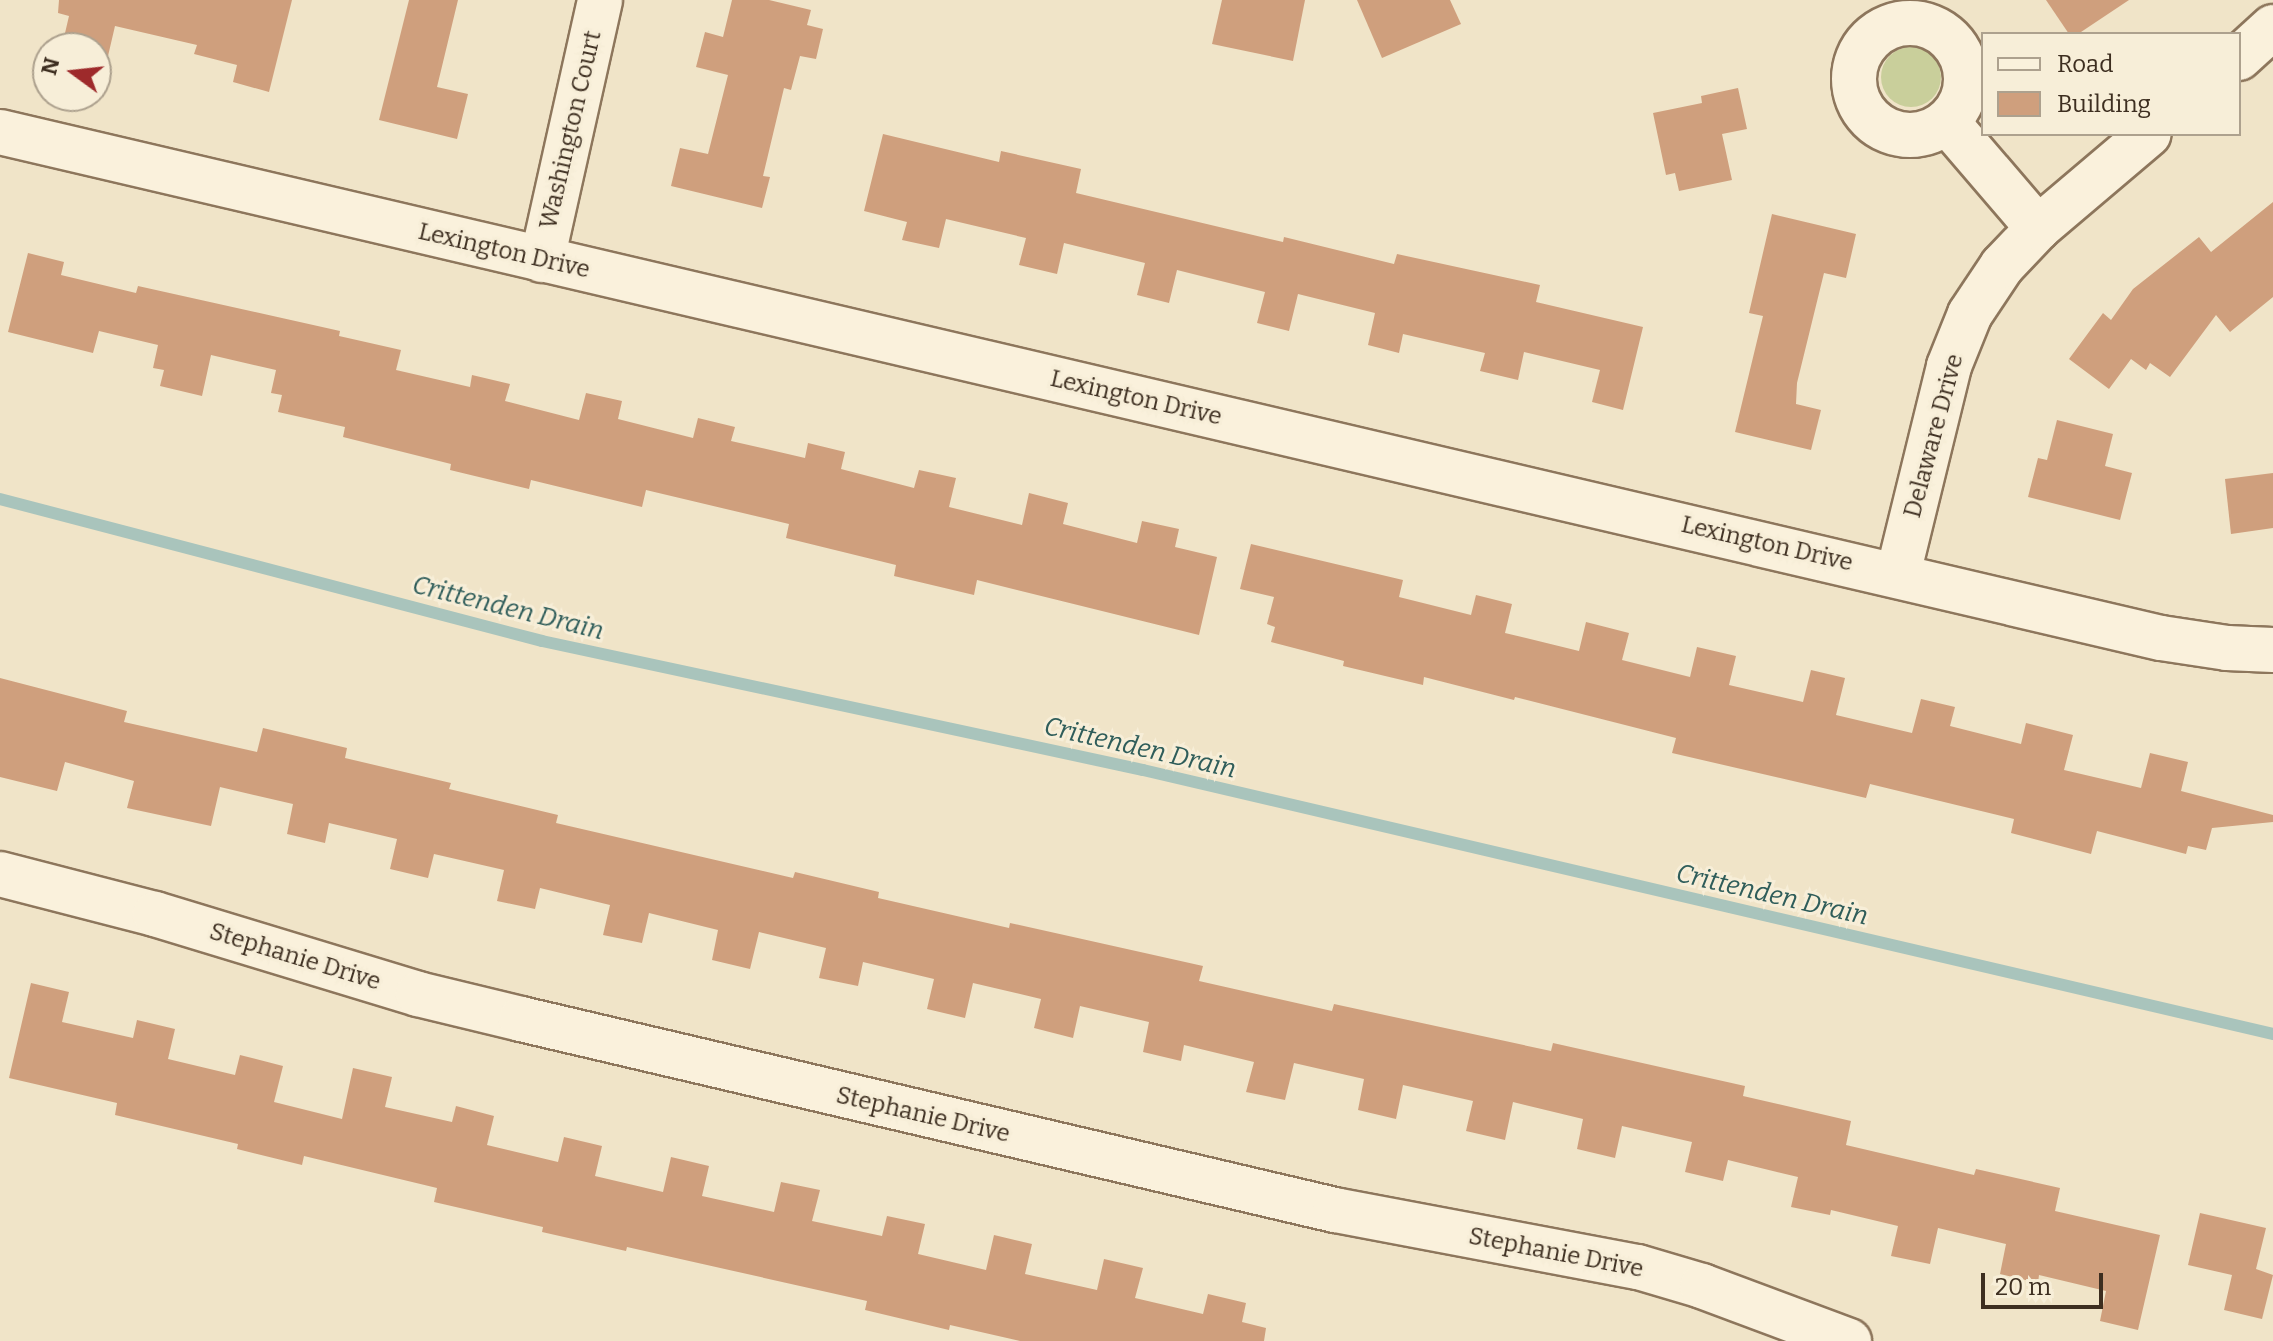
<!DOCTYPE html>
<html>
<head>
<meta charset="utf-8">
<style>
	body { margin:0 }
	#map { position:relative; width:2273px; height:1341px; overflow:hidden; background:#f0e4c8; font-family:Bitter,serif }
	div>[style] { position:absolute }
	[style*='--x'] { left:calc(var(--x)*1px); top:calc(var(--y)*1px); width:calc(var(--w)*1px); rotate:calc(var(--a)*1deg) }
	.green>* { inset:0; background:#c9cf9b }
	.round { border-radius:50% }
	.stream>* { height:12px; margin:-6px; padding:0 6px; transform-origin:6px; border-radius:6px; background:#a9c4bc }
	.building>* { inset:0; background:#cf9f7d }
	.roads { filter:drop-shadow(2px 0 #8d765c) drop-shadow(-2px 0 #8d765c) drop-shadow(0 2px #8d765c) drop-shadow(0 -2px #8d765c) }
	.minor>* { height:44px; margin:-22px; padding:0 22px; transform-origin:22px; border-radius:22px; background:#faf1dc }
	.minor>.ring { margin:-22px; padding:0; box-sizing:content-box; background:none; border:44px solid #faf1dc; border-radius:50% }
	span { translate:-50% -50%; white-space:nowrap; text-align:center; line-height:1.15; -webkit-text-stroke:6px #f7eed8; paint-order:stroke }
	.street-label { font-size:24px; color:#3d2e20 }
	.water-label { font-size:26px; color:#2f5d5a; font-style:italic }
	.legend { position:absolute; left:1981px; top:32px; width:260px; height:104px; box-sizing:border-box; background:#f7eed8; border:2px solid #ada18e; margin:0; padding:10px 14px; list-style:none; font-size:24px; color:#3d2e20 }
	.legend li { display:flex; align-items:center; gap:16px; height:40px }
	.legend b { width:40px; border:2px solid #ada18e }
	.north { position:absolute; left:32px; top:32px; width:80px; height:80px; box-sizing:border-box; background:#f7eed8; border:2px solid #ada18e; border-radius:50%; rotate:285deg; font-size:22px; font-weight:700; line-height:32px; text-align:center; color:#3d2e20 }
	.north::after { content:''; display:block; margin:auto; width:28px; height:36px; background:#9e2a2b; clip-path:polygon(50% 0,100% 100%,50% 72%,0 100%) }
	.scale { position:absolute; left:1981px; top:1273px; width:122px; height:36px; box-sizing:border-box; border:4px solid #3d2e20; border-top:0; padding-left:10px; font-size:24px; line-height:28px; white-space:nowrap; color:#3d2e20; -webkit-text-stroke:6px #f7eed8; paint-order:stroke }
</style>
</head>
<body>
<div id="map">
	<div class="green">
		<i class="round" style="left:1881px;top:47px;width:60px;height:60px"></i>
	</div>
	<div class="stream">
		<i style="--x:0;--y:499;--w:560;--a:14.68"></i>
		<i style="--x:542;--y:641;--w:615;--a:12.11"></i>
		<i style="--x:1143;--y:770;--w:1160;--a:13.15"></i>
	</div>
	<div class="building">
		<i style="clip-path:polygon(59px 0,292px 0,269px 92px,233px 82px,237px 65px,194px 54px,197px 45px,115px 26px,108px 56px,96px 54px,96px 48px,62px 46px,69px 16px,58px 13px)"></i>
		<i style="clip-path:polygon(409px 0,458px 0,437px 87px,468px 94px,457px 139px,379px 120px)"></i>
		<i style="clip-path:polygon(732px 0,769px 0,811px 10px,807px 25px,823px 29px,816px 59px,800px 56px,791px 90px,784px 88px,763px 176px,770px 177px,762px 208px,671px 186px,680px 148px,708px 154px,728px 75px,696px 67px,705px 32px,723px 37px)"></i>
		<i style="clip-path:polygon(1222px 0,1305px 0,1293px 61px,1212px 44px)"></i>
		<i style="clip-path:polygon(1357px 0,1450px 0,1461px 24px,1382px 58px)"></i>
		<i style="clip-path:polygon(2046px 0,2129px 0,2078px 34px,2069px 34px)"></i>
		<i style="clip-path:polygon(1738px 88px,1747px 129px,1722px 134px,1732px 180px,1679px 191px,1675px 173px,1666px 175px,1653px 113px,1702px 103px,1701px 96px)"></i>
		<i style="clip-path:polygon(883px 134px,999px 162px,1001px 151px,1081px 169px,1076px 193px,1283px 242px,1284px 237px,1394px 264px,1397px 254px,1540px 285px,1536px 302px,1643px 327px,1623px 410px,1592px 402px,1600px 370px,1524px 352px,1518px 380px,1480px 371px,1485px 353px,1403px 334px,1399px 353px,1368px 345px,1375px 313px,1298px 294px,1289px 331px,1257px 323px,1265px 292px,1177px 270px,1169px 303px,1137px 295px,1145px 263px,1064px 243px,1057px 274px,1019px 265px,1026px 238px,946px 219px,939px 248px,902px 240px,907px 222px,864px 211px)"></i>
		<i style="clip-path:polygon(2273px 202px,2273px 297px,2230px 332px,2216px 315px,2170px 377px,2150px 363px,2146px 370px,2131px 359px,2109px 389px,2069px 359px,2103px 313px,2111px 320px,2133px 289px,2199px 237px,2211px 252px)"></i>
		<i style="clip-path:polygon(1772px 214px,1856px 234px,1846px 278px,1824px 273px,1797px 383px,1796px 404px,1821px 410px,1811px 450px,1735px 432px,1763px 316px,1749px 313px)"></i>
		<i style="clip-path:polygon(28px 253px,64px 262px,61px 275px,136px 293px,138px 286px,340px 331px,339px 336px,401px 350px,396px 370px,470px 387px,472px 375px,510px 384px,505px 401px,579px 420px,586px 393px,622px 401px,618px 419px,693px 438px,698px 418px,735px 427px,731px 441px,805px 458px,808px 443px,845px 452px,841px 469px,914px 488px,919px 470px,956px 478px,949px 507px,1022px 525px,1029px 493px,1068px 503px,1063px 524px,1137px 543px,1142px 521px,1179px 529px,1175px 547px,1217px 557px,1199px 635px,977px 580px,974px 595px,894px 576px,896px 565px,786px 538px,789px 524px,646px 490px,642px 507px,531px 480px,529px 489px,450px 470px,451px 464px,343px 437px,345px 427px,278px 412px,282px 395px,271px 393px,276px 370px,211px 355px,202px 396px,160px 386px,164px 370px,153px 368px,158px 345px,99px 331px,93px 353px,8px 332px)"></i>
		<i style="clip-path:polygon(2057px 420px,2113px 434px,2105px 466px,2132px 473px,2120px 520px,2028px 497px,2038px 458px,2047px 460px)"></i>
		<i style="clip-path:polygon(2273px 473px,2273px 528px,2231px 534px,2225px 479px)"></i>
		<i style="clip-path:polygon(1251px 544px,1403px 580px,1399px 597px,1471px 615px,1476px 595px,1512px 604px,1505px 633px,1579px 651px,1586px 622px,1629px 633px,1622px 660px,1690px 677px,1697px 647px,1736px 656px,1729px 685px,1803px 702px,1811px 670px,1845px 678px,1836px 715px,1912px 733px,1921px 699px,1955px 707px,1950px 726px,2021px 744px,2026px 723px,2073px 735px,2064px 770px,2141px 788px,2150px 753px,2188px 762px,2181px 791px,2273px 815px,2273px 822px,2212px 828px,2206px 850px,2188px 846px,2186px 854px,2097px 831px,2091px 854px,2011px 833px,2014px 819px,1870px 784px,1866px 798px,1672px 753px,1676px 738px,1515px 697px,1514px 700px,1424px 677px,1423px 685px,1343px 666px,1344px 661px,1271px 642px,1275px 627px,1267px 624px,1274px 597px,1240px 589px)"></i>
		<i style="clip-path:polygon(0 678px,127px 711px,124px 722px,257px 752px,263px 728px,347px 748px,345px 758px,451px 783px,449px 789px,558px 815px,556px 823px,793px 878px,795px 872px,879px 892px,878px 898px,1009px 928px,1010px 923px,1203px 966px,1199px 981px,1332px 1011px,1334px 1004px,1551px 1051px,1553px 1043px,1745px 1086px,1743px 1096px,1851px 1121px,1846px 1145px,1974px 1175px,1976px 1169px,2060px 1188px,2055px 1211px,2160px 1235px,2138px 1330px,2100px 1321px,2106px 1291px,2039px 1275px,2038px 1283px,2000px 1274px,2006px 1244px,1938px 1228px,1930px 1264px,1891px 1256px,1898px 1226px,1831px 1210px,1830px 1215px,1791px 1207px,1798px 1177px,1728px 1160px,1723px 1181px,1685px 1172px,1692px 1142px,1622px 1126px,1615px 1158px,1577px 1149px,1583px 1119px,1513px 1102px,1505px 1140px,1466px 1131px,1473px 1101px,1403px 1085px,1396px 1119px,1358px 1110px,1364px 1079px,1294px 1063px,1285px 1100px,1246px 1092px,1254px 1062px,1184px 1045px,1181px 1061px,1143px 1052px,1149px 1022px,1080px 1006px,1073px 1038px,1034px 1028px,1041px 999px,973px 983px,965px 1018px,927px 1009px,934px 979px,863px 962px,858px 986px,819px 978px,826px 948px,759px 932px,750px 969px,712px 960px,718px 930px,649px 913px,642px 943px,603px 935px,610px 905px,540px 888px,535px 909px,497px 901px,504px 870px,434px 854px,428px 878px,390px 869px,397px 839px,329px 823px,325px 843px,287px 834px,293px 804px,220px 787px,211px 826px,127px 808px,134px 781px,65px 762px,57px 791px,0 777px)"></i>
		<i style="clip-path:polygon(31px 983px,69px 992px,62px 1022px,133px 1038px,137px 1020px,175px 1029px,168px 1059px,235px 1075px,240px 1055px,283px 1066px,274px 1102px,342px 1119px,353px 1068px,392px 1077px,385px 1107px,452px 1122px,456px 1106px,494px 1116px,487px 1145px,558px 1162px,564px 1137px,602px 1146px,595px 1176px,663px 1192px,671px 1157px,709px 1166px,702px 1196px,774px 1212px,781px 1182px,820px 1190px,812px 1221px,882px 1236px,887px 1216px,925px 1224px,918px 1254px,986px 1270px,994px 1235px,1032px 1244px,1025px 1274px,1097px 1290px,1104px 1259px,1143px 1268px,1135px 1298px,1203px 1314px,1208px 1294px,1246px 1303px,1242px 1322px,1266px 1328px,1264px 1341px,1020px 1341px,950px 1325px,949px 1330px,865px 1310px,867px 1301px,627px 1247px,626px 1251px,542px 1232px,543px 1227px,434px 1202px,437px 1188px,304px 1156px,302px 1165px,237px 1149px,238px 1144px,115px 1115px,117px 1103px,9px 1078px)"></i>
		<i style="clip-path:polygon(2200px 1213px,2266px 1228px,2256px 1269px,2273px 1275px,2262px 1319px,2224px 1310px,2232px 1275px,2188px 1265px)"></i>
	</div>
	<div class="roads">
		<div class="minor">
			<i class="ring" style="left:1854px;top:23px;width:68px;height:68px"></i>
			<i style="--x:2239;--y:58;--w:46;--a:-42.4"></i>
			<i style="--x:1947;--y:122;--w:140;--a:49.4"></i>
			<i style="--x:0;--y:132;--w:2219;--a:13.18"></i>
			<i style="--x:2161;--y:638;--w:67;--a:8.6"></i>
			<i style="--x:2227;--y:648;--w:46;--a:2.5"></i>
			<i style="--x:542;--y:260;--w:266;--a:-77.4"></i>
			<i style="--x:1898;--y:574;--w:214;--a:-76.2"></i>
			<i style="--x:1949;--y:366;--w:56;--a:-68"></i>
			<i style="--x:1970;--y:314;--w:58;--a:-56.3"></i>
			<i style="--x:2002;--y:266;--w:52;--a:-46.5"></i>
			<i style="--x:2038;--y:228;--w:145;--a:-40.3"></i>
			<i style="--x:0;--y:874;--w:160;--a:14.5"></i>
			<i style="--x:155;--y:914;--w:275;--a:16.9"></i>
			<i style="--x:418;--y:994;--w:106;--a:13.6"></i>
			<i style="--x:521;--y:1019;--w:836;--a:13.21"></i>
			<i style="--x:1335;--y:1210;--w:308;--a:10.7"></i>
			<i style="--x:1638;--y:1267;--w:67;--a:16.5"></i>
			<i style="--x:1702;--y:1286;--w:157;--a:20.5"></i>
		</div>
	</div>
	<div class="street-label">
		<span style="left:571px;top:130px;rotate:-77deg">Washington Court</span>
		<span style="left:504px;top:251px;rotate:13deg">Lexington Drive</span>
		<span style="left:1136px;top:398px;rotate:13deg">Lexington Drive</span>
		<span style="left:1934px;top:436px;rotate:-75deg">Delaware Drive</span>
		<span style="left:1767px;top:544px;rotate:13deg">Lexington Drive</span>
		<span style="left:295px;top:957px;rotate:17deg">Stephanie Drive</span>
		<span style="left:923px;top:1115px;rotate:13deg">Stephanie Drive</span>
		<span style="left:1556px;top:1253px;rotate:11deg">Stephanie Drive</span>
	</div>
	<div class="water-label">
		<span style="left:508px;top:608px;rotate:14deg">Crittenden Drain</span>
		<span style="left:1140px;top:748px;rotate:13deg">Crittenden Drain</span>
		<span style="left:1772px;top:895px;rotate:13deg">Crittenden Drain</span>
	</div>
	<ul class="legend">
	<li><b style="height:10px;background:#faf1dc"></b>Road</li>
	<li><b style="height:22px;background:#cf9f7d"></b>Building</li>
	</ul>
	<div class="north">N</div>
	<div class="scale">20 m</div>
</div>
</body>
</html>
